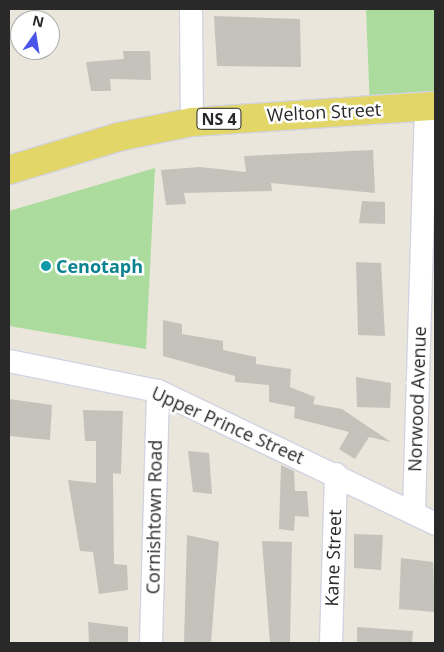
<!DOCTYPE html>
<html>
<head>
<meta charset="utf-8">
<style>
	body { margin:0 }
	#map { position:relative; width:444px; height:652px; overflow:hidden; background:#eae6dc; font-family:"Open Sans",sans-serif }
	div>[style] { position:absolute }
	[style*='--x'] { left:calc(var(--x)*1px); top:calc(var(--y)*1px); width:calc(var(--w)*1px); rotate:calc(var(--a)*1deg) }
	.green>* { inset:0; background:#abdc9d }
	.building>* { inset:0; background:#c5c2bc }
	.roads { filter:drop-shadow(1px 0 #d2d3e1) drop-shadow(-1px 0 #d2d3e1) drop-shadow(0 1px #d2d3e1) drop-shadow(0 -1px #d2d3e1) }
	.minor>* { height:22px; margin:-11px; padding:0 11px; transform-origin:11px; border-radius:11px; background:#fff }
	.primary>* { height:28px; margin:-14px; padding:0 14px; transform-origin:14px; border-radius:14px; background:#e3d668 }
	.dots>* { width:14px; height:14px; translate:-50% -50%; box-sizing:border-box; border:2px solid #fff; border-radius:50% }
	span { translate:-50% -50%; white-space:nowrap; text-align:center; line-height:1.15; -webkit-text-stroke:5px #fff; paint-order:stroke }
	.shield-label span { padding:1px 4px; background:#fff; border:1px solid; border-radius:4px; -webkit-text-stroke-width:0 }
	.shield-label { font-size:16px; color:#292929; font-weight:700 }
	.street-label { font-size:18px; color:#292929 }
	.culture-label { font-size:18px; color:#0d838f; font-weight:700 }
	.left { translate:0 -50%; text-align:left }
	.frame { position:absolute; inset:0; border:10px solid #292929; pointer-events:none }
	.north { position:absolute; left:10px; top:10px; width:50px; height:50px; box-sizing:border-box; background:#fff; border:1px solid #a9a9a9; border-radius:50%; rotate:13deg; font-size:14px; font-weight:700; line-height:20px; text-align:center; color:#292929 }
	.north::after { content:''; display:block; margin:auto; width:18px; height:22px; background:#4b54e8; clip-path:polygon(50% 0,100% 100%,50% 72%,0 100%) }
</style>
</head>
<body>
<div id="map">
	<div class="green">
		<i style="clip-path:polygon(366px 9px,435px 9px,435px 106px,370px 109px)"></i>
		<i style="clip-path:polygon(155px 168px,146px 349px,9px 326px,9px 211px)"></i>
	</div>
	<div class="building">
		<i style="clip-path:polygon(214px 16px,300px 19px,301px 67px,217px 66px)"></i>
		<i style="clip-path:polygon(123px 51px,150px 51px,151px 80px,110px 79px,111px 91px,91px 91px,86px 62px,124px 59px)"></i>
		<i style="clip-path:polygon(373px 150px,375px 193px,271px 183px,272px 191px,184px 193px,186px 204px,166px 205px,161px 170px,200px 167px,246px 172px,244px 156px)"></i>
		<i style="clip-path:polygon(362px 201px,385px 202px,385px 224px,359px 223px)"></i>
		<i style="clip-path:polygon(356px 262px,381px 263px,385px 336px,358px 335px)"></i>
		<i style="clip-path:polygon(163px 320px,182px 324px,182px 334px,223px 341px,223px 350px,256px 357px,256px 364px,291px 369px,290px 387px,315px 397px,313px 404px,342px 409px,391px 442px,369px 437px,355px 459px,339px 449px,349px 432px,294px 418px,295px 407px,269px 402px,269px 385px,235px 382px,235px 376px,163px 356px)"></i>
		<i style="clip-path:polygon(356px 377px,391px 383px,390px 408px,357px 407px)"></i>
		<i style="clip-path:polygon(9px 399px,52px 405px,50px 440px,9px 436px)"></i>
		<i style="clip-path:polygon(83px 410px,123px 411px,121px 474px,113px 473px,114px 564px,127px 565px,128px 590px,99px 594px,93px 552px,80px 551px,68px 480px,96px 483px,96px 441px,85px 441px)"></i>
		<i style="clip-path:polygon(188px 451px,209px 453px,212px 494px,193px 492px)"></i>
		<i style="clip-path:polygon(281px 465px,294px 471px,295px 491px,307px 491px,309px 517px,295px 516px,294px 531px,279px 529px)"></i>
		<i style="clip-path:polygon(354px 534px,383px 535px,381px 570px,354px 568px)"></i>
		<i style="clip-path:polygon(187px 535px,219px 542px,211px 643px,184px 643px)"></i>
		<i style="clip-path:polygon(262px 541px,292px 542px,290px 643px,270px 643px)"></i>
		<i style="clip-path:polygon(401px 558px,433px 562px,435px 612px,399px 609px)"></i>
		<i style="clip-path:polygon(88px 622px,128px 627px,128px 643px,89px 643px)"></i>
		<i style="clip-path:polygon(357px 627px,413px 631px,412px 643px,357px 643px)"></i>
	</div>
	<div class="roads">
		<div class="minor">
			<i style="--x:191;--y:9;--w:113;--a:89.5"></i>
			<i style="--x:9;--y:361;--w:152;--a:11.4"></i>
			<i style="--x:158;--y:391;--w:307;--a:25.6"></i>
			<i style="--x:414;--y:511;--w:404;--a:-88.3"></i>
			<i style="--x:151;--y:643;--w:252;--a:-88.4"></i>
			<i style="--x:331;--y:643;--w:169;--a:-88.3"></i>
		</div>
		<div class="primary">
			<i style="--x:9;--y:170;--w:114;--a:-16.8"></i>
			<i style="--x:118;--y:137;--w:76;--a:-11.5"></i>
			<i style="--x:192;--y:122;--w:244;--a:-3.8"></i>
		</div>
	</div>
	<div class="dots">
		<i style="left:46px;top:266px;background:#0f9aa8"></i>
	</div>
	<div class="shield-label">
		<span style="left:219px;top:119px">NS 4</span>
	</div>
	<div class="street-label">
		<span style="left:324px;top:112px;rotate:-3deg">Welton Street</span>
		<span style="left:417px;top:399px;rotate:-88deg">Norwood Avenue</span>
		<span style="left:228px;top:425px;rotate:24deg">Upper Prince Street</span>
		<span style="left:154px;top:517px;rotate:-89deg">Cornishtown Road</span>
		<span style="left:333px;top:558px;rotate:-88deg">Kane Street</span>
	</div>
	<div class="culture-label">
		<span class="left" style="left:56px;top:266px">Cenotaph</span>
	</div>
	<div class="frame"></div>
	<div class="north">N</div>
</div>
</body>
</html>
